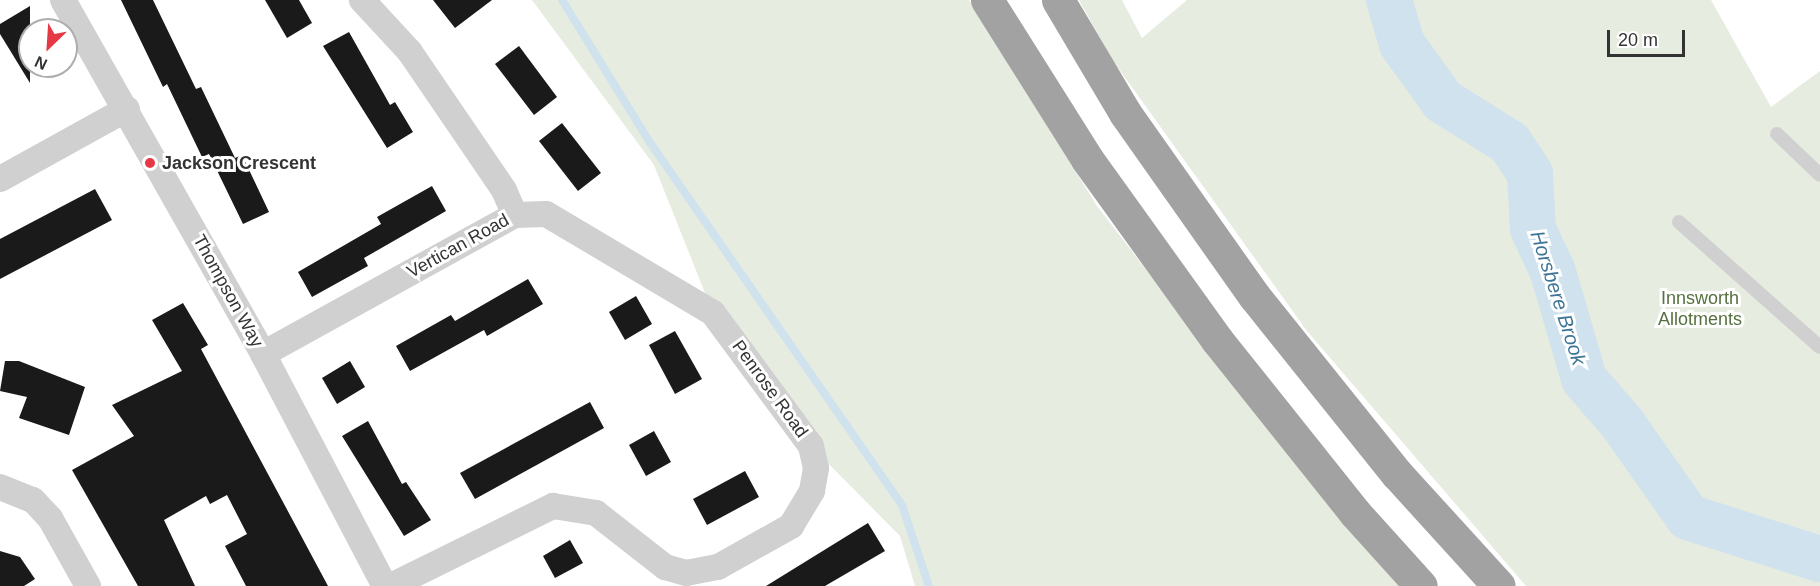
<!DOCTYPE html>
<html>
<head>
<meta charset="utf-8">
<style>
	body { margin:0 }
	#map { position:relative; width:1820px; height:586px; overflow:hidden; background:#fff; font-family:Arial,sans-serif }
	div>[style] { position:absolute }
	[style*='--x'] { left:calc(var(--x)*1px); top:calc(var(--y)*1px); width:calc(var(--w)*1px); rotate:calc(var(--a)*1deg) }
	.green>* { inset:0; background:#e6ecdf }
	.stream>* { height:8px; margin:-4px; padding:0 4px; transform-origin:4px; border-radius:4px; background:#cfe2ee }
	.river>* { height:46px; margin:-23px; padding:0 23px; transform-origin:23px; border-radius:23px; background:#cfe2ee }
	.building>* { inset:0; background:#1a1a1a }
	.service>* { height:14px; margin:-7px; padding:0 7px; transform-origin:7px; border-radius:7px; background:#d0d0d0 }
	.minor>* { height:26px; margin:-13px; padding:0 13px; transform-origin:13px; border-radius:13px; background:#d0d0d0 }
	.trunk>* { height:33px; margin:-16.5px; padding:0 16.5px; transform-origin:16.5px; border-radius:16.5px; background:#a2a2a2 }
	.dots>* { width:16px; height:16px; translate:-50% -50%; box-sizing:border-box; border:3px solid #fff; border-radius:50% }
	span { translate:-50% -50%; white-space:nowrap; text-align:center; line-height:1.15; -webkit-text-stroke:6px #fff; paint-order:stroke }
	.poi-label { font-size:18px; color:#333; font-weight:700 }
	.left { translate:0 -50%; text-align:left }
	.street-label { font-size:18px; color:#333 }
	.park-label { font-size:18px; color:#56703f }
	.water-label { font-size:20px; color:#3f7597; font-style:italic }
	.north { position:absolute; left:18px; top:18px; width:60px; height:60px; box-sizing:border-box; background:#fff; border:2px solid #adadad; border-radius:50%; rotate:205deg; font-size:16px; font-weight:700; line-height:24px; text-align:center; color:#333 }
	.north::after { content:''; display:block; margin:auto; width:21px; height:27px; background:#e63946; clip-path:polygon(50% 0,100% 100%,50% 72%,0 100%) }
	.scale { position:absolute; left:1607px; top:30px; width:78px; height:27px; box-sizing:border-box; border:3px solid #333; border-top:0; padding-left:8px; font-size:18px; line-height:21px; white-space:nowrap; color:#333; -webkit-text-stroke:4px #fff; paint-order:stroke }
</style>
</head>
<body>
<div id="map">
	<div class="green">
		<i style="clip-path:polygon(532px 0,969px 0,1097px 206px,1320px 495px,1404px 586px,915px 586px,900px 536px,811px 446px,713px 313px,654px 165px)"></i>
		<i style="clip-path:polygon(1079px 0,1122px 0,1142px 38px,1187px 0,1711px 0,1771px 107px,1820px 71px,1820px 586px,1526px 586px,1307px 331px,1111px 58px)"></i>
	</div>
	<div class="stream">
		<i style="--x:562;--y:0;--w:169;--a:58.3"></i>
		<i style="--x:651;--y:144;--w:440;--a:55.2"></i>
		<i style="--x:902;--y:505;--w:85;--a:71.6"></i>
	</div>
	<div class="river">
		<i style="--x:1389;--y:0;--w:46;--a:73.5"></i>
		<i style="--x:1402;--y:44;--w:70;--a:54.3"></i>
		<i style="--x:1443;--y:101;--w:79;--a:32.1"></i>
		<i style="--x:1510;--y:143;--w:37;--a:57"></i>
		<i style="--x:1530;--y:174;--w:55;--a:86.9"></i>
		<i style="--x:1533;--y:229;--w:47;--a:65.1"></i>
		<i style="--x:1553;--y:272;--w:111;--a:73.8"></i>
		<i style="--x:1584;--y:379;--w:58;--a:49.2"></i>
		<i style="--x:1622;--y:423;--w:115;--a:54.9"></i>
		<i style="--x:1688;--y:517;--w:139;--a:17.7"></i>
	</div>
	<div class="building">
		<i style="clip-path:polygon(121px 0,153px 0,196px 89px,201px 87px,235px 158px,242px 155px,269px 212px,243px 224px,209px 154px,202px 157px,167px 84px,163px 87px)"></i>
		<i style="clip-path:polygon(265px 0,299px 0,312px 23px,287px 38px)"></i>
		<i style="clip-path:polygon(433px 0,492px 0,455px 28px)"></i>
		<i style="clip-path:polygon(30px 6px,30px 83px,0 34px,0 24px)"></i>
		<i style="clip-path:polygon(349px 32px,390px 105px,395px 102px,413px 132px,387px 148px,323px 46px)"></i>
		<i style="clip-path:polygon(519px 46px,557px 97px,534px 115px,495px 64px)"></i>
		<i style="clip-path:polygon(562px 123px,601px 173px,578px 191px,539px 141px)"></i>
		<i style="clip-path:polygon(432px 186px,446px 211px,364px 258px,368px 266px,312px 297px,298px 272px,381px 224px,377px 217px)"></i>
		<i style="clip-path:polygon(95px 189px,112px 220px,0 279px,0 239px)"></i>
		<i style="clip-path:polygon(528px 279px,543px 304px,487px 336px,484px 330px,410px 371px,396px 346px,451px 315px,455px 321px)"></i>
		<i style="clip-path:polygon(636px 296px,652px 324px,625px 340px,609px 312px)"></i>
		<i style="clip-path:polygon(183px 303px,208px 345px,201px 349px,328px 586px,246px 586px,225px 546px,247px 534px,227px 495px,210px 504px,206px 496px,164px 520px,195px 586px,138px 586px,72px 470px,134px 436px,112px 405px,182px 371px,152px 320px)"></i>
		<i style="clip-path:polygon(675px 331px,702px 379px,675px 394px,649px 345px)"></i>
		<i style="clip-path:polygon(5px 361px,19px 361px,85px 387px,69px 435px,19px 418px,27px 397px,0 391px)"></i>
		<i style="clip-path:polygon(350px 361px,365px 387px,337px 404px,322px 378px)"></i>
		<i style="clip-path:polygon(590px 402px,604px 428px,475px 499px,460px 473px)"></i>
		<i style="clip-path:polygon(368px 421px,402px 484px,406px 482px,431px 520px,404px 536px,342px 436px)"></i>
		<i style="clip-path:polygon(654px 431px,671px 462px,646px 476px,629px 445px)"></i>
		<i style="clip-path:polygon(745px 471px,759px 497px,707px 525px,693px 499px)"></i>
		<i style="clip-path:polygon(868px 523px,885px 551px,825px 586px,766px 586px)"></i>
		<i style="clip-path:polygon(570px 540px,583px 563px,555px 578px,543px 556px)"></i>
		<i style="clip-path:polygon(0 551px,20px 557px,35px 579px,24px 586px,0 586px)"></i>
	</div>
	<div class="service">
		<i style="--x:1777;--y:134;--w:59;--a:43.6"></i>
		<i style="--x:1679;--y:222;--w:188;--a:41.6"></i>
	</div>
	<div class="minor">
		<i style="--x:63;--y:0;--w:407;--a:60.5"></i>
		<i style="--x:263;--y:354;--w:262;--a:62.3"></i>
		<i style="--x:0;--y:179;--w:145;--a:-28.9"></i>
		<i style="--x:263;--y:354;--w:288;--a:-28.9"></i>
		<i style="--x:515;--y:215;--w:27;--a:-114"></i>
		<i style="--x:504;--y:190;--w:167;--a:-124.3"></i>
		<i style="--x:410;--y:52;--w:71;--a:-132.7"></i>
		<i style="--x:0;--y:487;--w:35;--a:22"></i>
		<i style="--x:33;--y:500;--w:25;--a:47"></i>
		<i style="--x:50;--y:518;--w:78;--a:60.8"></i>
		<i style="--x:391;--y:586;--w:181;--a:-26.3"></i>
		<i style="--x:553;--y:506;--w:44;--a:9.2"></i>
		<i style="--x:596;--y:513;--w:88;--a:38"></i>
		<i style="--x:665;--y:567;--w:22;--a:16"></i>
		<i style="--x:686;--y:573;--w:33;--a:-11"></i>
		<i style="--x:718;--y:567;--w:84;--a:-29.3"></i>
		<i style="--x:791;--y:526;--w:41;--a:-59"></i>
		<i style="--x:812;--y:491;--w:23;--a:-80"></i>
		<i style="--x:816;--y:468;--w:23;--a:-103"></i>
		<i style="--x:811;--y:446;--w:165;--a:-126.4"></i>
		<i style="--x:713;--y:313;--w:194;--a:-149.3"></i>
		<i style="--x:546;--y:214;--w:31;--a:178"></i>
	</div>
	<div class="trunk">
		<i style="--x:987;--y:0;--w:188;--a:57.8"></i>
		<i style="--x:1087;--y:159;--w:223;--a:54.3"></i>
		<i style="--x:1217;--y:340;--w:221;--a:51.4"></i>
		<i style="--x:1355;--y:513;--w:98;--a:47.9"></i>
		<i style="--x:1058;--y:0;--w:131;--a:59.3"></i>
		<i style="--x:1125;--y:113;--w:225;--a:54.8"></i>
		<i style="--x:1255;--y:297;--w:227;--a:51.3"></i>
		<i style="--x:1397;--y:474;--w:151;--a:47.7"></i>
	</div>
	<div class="dots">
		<i style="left:150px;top:163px;background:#e63946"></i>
	</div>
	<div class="poi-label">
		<span class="left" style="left:162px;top:163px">Jackson Crescent</span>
	</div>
	<div class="street-label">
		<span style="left:458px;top:246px;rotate:-29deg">Vertican Road</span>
		<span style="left:228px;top:291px;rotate:61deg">Thompson Way</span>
		<span style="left:770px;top:389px;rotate:54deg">Penrose Road</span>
	</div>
	<div class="park-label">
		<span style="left:1700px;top:309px">Innsworth<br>Allotments</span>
	</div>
	<div class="water-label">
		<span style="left:1558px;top:298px;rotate:72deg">Horsbere Brook</span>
	</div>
	<div class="north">N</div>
	<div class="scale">20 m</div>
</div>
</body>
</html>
